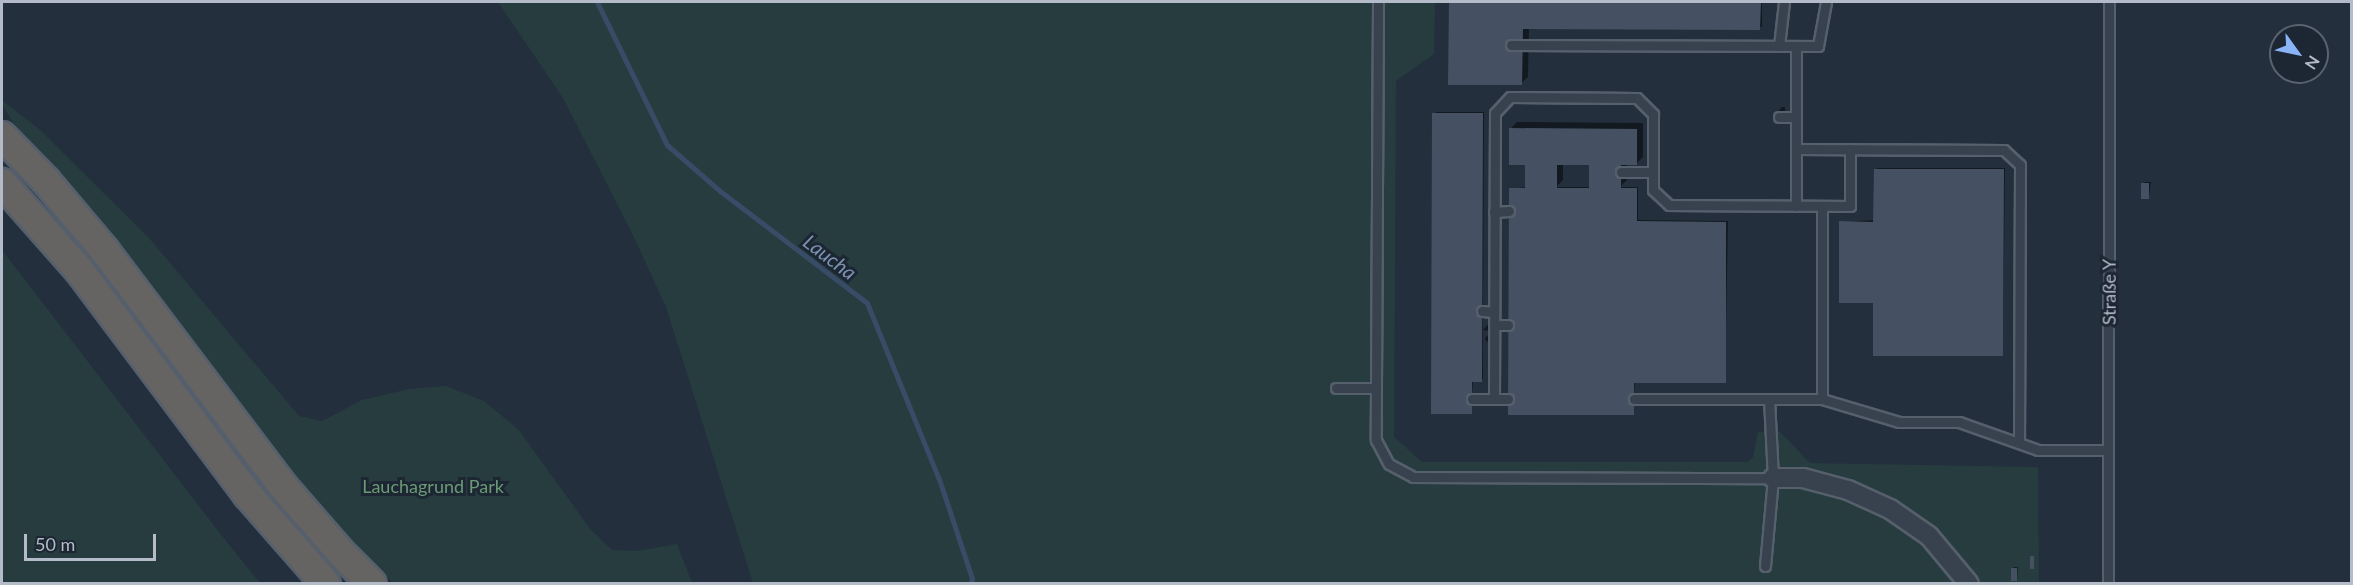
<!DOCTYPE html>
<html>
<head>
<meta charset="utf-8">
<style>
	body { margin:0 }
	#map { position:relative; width:2353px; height:585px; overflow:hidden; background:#242f3e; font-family:Lato,sans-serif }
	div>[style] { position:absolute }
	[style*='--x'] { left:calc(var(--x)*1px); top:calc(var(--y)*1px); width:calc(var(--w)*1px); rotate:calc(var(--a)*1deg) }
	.green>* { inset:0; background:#263c3f }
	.shadow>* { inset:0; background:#0007 }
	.stream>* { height:5px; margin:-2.5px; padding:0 2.5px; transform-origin:2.5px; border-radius:2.5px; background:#394c67 }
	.building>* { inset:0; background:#455162 }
	.roads { filter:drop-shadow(2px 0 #565f6c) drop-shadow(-2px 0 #565f6c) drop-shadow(0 2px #565f6c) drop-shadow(0 -2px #565f6c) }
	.service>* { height:9px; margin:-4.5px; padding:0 4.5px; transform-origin:4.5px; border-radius:4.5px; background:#38414e }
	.minor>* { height:18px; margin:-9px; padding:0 9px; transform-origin:9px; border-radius:9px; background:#38414e }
	.trunk>* { height:28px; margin:-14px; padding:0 14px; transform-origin:14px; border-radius:14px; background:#656462 }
	span { translate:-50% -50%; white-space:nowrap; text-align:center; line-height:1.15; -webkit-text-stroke:6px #1d2633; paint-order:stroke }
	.street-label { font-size:18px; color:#b4bcc9 }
	.park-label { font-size:18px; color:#6b9a76 }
	.water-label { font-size:20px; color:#7c92b1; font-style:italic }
	.frame { position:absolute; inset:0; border:3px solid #b4bcc9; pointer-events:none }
	.north { position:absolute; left:2269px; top:24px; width:60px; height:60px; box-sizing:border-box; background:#1d2633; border:2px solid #59626f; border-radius:50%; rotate:123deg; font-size:16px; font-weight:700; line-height:24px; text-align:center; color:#b4bcc9 }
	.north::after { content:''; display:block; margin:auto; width:21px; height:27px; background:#8ab4f8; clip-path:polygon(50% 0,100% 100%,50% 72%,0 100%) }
	.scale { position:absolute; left:24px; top:534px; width:132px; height:27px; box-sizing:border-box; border:3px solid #b4bcc9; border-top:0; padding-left:8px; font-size:18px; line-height:21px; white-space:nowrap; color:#b4bcc9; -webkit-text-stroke:4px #1d2633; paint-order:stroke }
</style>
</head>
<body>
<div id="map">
	<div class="green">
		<i style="clip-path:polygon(498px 2px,1435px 2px,1434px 54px,1396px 81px,1394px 437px,1422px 462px,1747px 462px,1753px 457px,1758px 432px,1780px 432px,1810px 463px,2038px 467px,2039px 583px,753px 583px,666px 307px,632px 233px,563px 98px)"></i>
		<i style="clip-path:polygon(2px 100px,40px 130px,149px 238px,299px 416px,322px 421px,362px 400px,409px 389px,446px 386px,484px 401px,518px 429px,591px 530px,612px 550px,637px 551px,677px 544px,692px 583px,393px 583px,324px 514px,286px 467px,92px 211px,17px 128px,2px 105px)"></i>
		<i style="clip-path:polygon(2px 250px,222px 536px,260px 583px,2px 583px)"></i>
	</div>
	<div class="shadow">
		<i style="clip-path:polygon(1450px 2px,1762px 2px,1762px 27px,1529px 27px,1528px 77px,1521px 83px,1450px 83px)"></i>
		<i style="clip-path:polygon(1782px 107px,1785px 107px,1785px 112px,1776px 118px,1776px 114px)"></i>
		<i style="clip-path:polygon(1436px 112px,1484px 112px,1483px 330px,1492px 320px,1495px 335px,1488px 342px,1485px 340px,1486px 337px,1492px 331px,1483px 330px,1483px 379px,1473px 381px,1471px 412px)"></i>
		<i style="clip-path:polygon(evenodd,1517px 122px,1643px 123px,1643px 157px,1636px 164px,1627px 164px,1627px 180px,1620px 187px,1638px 187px,1638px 220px,1728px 221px,1725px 382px,1635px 381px,1633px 414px,1510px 189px,1526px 187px,1527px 163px,1510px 129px,1517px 122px,1563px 163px,1591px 164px,1591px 187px,1556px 187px,1563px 180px,1563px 163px)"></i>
		<i style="clip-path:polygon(1877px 168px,2005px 168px,2003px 355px,1875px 302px,1841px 222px,1875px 220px)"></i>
		<i style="clip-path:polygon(2145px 182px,2151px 182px,2149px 197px,2143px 183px)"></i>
		<i style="clip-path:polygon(2014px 567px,2018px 567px,2017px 580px,2012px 569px)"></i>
	</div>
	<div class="stream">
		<i style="--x:597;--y:2;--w:159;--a:63.9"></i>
		<i style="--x:667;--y:145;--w:70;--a:41"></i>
		<i style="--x:720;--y:191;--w:185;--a:37.3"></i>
		<i style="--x:867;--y:303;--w:190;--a:67.8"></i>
		<i style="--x:939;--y:479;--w:104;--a:71.6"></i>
		<i style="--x:972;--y:578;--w:6;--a:99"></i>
	</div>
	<div class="building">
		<i style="clip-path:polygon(1449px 2px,1761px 2px,1760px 30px,1523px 29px,1522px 85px,1448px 85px)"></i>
		<i style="clip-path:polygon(1432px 113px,1483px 113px,1482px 382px,1472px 382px,1472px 414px,1431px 414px)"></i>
		<i style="clip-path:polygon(evenodd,1509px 128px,1637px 129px,1637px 165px,1621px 165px,1621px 188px,1637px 188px,1637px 221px,1726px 222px,1726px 383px,1634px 383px,1634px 415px,1508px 415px,1509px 188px,1525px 188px,1525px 165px,1509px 165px,1509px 128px,1557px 165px,1589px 165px,1589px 188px,1557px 188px,1557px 165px)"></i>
		<i style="clip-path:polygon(1874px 169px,2004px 169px,2003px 356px,1873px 356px,1873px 303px,1839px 303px,1839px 221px,1873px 222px)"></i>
		<i style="clip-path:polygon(2141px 183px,2149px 183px,2149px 199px,2141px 199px)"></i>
		<i style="clip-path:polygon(2030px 556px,2034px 556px,2034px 569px,2030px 569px)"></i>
		<i style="clip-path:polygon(2011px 568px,2017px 568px,2017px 581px,2011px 581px)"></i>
	</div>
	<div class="roads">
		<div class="service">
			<i style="--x:1378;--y:2;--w:438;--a:90.3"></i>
			<i style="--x:1376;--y:440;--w:27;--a:62"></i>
			<i style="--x:1389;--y:464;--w:27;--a:28"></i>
			<i style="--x:1413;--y:477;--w:360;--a:0.2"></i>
			<i style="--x:1511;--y:45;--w:307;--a:0.2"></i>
			<i style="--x:1818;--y:46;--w:45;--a:-79.7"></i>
			<i style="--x:1779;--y:46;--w:44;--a:-83.5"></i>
			<i style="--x:1779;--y:117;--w:17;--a:0"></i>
			<i style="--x:1796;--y:149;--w:103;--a:-90"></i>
			<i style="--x:1621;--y:172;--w:32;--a:0"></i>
			<i style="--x:1796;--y:206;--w:57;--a:-90"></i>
			<i style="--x:1796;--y:149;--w:208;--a:0.3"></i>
			<i style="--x:2004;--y:150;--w:22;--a:43"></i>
			<i style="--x:2020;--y:165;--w:278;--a:90.2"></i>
			<i style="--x:1494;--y:212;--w:15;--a:-4"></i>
			<i style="--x:1482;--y:311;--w:12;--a:5"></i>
			<i style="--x:1494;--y:325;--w:14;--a:0"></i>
			<i style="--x:1336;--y:388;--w:40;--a:0"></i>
			<i style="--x:1472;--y:399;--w:36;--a:0"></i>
			<i style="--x:1494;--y:399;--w:286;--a:-89.8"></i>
			<i style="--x:1495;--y:113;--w:22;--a:-47"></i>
			<i style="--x:1510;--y:97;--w:127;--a:0.5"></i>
			<i style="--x:1637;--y:98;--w:23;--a:45"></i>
			<i style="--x:1653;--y:114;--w:76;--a:90"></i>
			<i style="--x:1653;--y:190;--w:22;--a:43"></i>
			<i style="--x:1669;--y:205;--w:181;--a:0.3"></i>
			<i style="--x:1850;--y:206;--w:57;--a:-90"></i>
			<i style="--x:1634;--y:399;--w:188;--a:0"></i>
			<i style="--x:1822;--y:399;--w:80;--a:16.6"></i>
			<i style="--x:1899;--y:422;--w:60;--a:0"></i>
			<i style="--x:1959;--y:422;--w:84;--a:19.5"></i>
			<i style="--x:2038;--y:450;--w:70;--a:0"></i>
			<i style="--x:1822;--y:399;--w:193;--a:-90"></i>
			<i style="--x:1765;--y:566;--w:88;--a:-84.8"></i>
			<i style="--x:1773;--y:478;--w:79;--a:-92.9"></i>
			<i style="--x:2108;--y:584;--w:582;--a:-89.9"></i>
		</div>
		<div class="minor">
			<i style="--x:1773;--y:478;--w:30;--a:0"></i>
			<i style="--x:1803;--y:478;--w:47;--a:14.9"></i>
			<i style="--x:1848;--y:490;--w:46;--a:24.3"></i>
			<i style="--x:1890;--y:509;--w:47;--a:34.7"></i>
			<i style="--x:1929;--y:536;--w:62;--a:50.2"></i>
		</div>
		<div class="trunk">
			<i style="--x:2;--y:136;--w:63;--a:45.6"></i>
			<i style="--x:46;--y:181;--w:92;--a:49.9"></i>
			<i style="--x:105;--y:251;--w:292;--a:52.9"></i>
			<i style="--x:281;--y:484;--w:93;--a:48.9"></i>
			<i style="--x:342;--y:554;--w:42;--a:45"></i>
			<i style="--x:2;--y:183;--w:116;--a:48.5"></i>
			<i style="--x:79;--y:270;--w:281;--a:53.1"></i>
			<i style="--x:248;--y:495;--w:118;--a:48.8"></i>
		</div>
	</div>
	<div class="street-label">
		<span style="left:2109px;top:292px;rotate:-90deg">Straße Y</span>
	</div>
	<div class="park-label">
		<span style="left:433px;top:486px">Lauchagrund Park</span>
	</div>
	<div class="water-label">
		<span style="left:830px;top:257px;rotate:37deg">Laucha</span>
	</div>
	<div class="frame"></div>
	<div class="north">N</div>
	<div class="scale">50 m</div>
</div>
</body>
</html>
